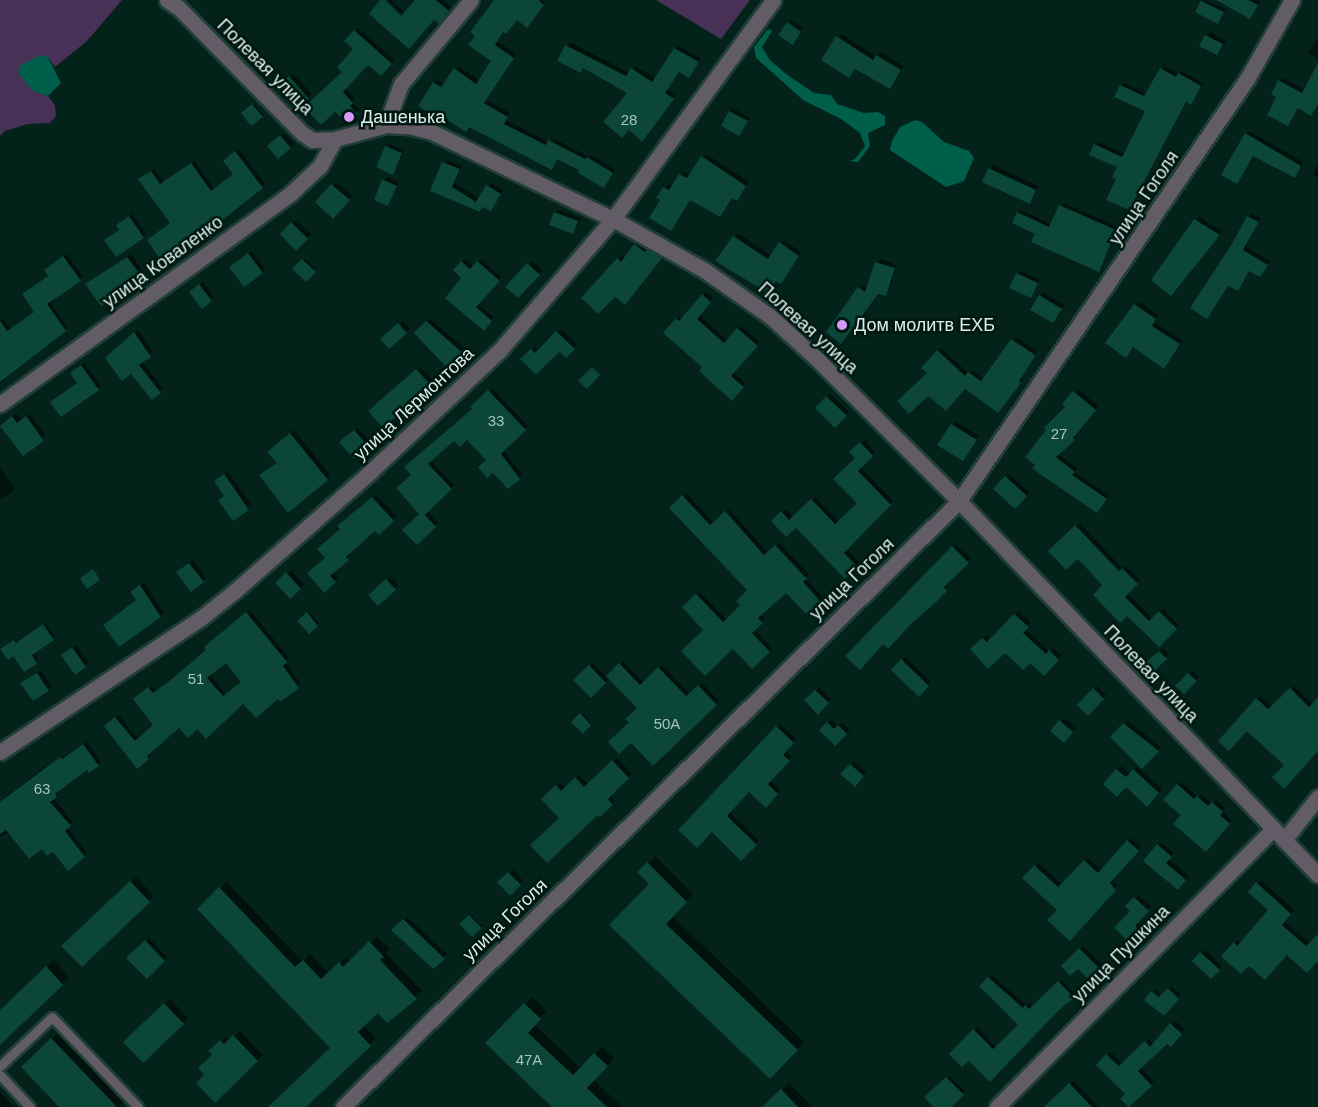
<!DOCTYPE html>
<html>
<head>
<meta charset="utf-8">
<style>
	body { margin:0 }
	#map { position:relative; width:1318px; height:1107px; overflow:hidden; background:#02221a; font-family:Helvetica,sans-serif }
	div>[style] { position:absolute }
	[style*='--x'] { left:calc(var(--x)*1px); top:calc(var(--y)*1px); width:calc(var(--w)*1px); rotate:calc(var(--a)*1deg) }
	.green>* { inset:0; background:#483157 }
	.water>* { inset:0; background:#005f4b }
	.shadow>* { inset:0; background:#0007 }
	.building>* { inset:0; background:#0b4638 }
	.roads { filter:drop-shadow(2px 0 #213f37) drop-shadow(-2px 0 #213f37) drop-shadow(0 2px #213f37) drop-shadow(0 -2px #213f37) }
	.service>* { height:9px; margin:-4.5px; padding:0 4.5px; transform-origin:4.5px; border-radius:4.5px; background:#625c66 }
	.minor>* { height:15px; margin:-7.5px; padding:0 7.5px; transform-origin:7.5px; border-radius:7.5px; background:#625c66 }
	.dots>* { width:16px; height:16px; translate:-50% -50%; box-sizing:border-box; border:3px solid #001811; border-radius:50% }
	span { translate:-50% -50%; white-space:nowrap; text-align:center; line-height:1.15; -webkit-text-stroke:5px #001811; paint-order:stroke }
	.number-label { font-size:15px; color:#a8c4bc }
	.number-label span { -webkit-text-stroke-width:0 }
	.street-label { font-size:18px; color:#dceee8 }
	.poi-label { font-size:18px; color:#dceee8 }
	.left { translate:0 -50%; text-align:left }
</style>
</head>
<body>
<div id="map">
	<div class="green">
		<i style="clip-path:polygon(0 0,122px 0,87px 41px,55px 67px,48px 57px,33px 91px,48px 96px,55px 105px,56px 116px,50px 123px,28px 124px,5px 131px,0 136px)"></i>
		<i style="clip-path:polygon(656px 0,750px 0,721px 39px)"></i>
	</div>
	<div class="water">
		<i style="clip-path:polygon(768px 29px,772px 31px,762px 47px,770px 60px,786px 74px,814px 93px,831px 95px,837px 104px,864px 113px,878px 112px,885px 116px,885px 125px,868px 133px,870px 146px,858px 162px,849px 161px,855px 159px,865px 146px,860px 133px,841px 119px,803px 100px,756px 58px,754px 47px)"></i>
		<i style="clip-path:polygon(41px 55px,48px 57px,61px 83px,48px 96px,33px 91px,18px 73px,21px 65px)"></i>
		<i style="clip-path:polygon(915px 120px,922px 122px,944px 142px,969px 151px,974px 158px,964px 181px,946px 187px,890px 150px,892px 141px,900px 127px)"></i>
	</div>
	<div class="shadow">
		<i style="clip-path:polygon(382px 0,406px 22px,408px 20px,387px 0,391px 0,405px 13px,417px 0,443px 0,451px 7px,442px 18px,434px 18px,413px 43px)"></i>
		<i style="clip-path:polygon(496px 0,546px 1px,530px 22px,517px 18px,503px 31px,497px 41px,516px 54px,486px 100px,510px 113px,506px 120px,549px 142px,553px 138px,589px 157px,591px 155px,615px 170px,604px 186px,581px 170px,558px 158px,551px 169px,434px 83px,437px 80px,444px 84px,458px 66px,480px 81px,493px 61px)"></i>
		<i style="clip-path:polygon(1204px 0,1226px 9px,1218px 22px,1197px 11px)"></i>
		<i style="clip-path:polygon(1236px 0,1261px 0,1250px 17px)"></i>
		<i style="clip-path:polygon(791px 20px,803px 28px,796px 40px,788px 23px)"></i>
		<i style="clip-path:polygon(358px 28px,394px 60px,381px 74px,368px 63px,345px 88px,355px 99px,352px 102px,360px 110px,348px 122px,335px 110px,344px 72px,355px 49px,346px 41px)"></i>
		<i style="clip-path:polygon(1210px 32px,1226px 41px,1217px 53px,1201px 45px)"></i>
		<i style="clip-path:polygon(841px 34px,876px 56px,880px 52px,904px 66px,889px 88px,838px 37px)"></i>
		<i style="clip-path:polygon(1316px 40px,1318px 41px,1318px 59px,1308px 53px)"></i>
		<i style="clip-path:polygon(570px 42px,629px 73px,635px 66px,656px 79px,678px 45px,701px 59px,689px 76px,679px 70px,667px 89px,676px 95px,645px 136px,630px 92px,585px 67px,580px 72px,559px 60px)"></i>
		<i style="clip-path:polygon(1164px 66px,1179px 74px,1182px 71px,1203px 83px,1193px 100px,1187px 101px,1131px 205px,1118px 178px,1119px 167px,1095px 145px,1098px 142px,1125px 154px,1147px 110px,1121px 86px,1124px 83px,1148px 94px)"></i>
		<i style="clip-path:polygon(1318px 66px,1318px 104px,1311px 114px,1299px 107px,1288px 124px,1278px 96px,1279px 81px,1283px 78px,1306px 90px)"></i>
		<i style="clip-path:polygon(293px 74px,312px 94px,296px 108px,277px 88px)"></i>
		<i style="clip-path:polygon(254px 104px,263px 115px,252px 124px,243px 113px)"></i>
		<i style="clip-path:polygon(733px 108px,750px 118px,739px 134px,730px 112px)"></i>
		<i style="clip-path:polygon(1249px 131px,1303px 162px,1298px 173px,1295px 176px,1246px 134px)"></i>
		<i style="clip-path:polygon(284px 133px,294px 144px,278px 157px,272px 142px)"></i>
		<i style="clip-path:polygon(389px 144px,404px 150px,393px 173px,378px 167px)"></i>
		<i style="clip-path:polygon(239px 149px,265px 184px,203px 233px,206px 236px,203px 239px,171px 223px,143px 176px,154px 169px,164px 182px,195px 161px,214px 189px,235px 174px,228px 158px)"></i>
		<i style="clip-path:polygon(706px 154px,749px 182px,737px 199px,732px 196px,662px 200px,658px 197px,668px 184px,673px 187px,684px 172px,691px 176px)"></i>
		<i style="clip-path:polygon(447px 160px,462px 166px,455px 183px,480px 199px,491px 183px,503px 190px,494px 206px,483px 207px,479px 210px,432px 190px)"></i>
		<i style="clip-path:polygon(1318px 163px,1318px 177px,1313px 175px)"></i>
		<i style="clip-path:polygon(993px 165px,1039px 186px,1033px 199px,1030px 202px,984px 181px)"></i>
		<i style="clip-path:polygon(387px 177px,399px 182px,388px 205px,384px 180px)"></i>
		<i style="clip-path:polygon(336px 182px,352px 196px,333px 217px,317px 202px)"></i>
		<i style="clip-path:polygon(1064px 203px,1118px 227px,1098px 270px,1037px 233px,1018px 213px,1021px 210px,1052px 225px)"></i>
		<i style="clip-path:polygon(559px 210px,581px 218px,573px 232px,555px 213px)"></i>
		<i style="clip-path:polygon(1251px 213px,1261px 219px,1246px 247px,1270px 261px,1260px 275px,1250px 270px,1238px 289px,1233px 245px)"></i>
		<i style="clip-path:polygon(132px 214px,146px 234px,116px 255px,120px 223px)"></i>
		<i style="clip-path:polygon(1199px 217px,1222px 231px,1174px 291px,1195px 220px)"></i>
		<i style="clip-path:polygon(296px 220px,311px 234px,296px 249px,282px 234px)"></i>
		<i style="clip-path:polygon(738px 233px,771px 256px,783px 240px,801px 252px,784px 278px,718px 261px)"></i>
		<i style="clip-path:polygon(639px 242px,649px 249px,651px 247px,664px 254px,628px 300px,615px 295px,583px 298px,621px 256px,625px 259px)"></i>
		<i style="clip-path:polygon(252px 251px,265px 269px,262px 272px,234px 264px)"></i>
		<i style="clip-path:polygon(67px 254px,83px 277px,49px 301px,67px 327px,3px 378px,5px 380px,0 384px,0 321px,3px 319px,11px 329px,35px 312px,49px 275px,48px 267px)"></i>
		<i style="clip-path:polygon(131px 254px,145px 274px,142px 277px,87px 284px)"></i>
		<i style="clip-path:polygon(305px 259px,316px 269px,306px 280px,295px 269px)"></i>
		<i style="clip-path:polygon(465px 259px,474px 267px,481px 259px,501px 277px,478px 304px,494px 317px,484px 329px,463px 278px,455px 270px)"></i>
		<i style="clip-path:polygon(880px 259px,897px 265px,889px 291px,885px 295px,879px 292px,845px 339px,859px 288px,863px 285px,868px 288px)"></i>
		<i style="clip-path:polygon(532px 261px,542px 270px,518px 296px,507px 287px)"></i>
		<i style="clip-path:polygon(1021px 271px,1040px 280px,1030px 297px,1017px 274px)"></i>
		<i style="clip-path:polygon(203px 282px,214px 297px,211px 300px,194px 289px)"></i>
		<i style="clip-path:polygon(706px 292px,713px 298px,699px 315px,728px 341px,741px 326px,760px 342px,733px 372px,746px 384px,732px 399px,704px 367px,665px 333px,679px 317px,682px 319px)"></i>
		<i style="clip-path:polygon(1043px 293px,1064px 305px,1053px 321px,1040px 296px)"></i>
		<i style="clip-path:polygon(1139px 302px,1159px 315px,1154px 322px,1182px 340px,1168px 363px,1135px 305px)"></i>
		<i style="clip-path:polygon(430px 319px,467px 350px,449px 367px,416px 333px)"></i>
		<i style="clip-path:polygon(403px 321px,410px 329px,389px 347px,382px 339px)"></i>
		<i style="clip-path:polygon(561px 329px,577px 345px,566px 356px,559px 350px,523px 359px,535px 347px,539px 351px)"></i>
		<i style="clip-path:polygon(138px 330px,153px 352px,142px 361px,163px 389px,160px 392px,107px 358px)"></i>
		<i style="clip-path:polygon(1016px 337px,1037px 351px,1021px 378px,1023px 379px,1001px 408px,923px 368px,941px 348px,969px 374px,972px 370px,984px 379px)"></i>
		<i style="clip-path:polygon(84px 363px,101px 386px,62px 415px,79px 383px,74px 371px)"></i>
		<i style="clip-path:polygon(420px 367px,434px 381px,383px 426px,370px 411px)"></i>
		<i style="clip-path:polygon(492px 388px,528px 426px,503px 450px,522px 474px,509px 487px,467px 437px,454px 439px,430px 460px,454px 485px,427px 511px,438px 523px,417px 543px,421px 514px,413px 475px)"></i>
		<i style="clip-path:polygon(1078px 389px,1098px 406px,1075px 434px,1077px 436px,1058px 454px,1077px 468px,1074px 472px,1109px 495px,1100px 508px,1041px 473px,1068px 406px,1064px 404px)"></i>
		<i style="clip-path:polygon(830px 394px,849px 412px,835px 426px,817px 408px)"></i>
		<i style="clip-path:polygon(16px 413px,21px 420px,30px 414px,46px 436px,23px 454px,2px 425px)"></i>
		<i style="clip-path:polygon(955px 421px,979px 436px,966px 456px,952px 425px)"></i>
		<i style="clip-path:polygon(358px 428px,371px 442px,354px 457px,341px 442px)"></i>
		<i style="clip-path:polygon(294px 430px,330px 475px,327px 479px,278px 462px,273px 449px)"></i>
		<i style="clip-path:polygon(864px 440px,875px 452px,860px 467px,893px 501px,847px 549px,860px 563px,845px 577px,796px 525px,773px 521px,786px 509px,794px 518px,815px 497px,839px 522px,859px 503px,857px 458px,852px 452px)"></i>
		<i style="clip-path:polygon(0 467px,15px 489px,0 500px)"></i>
		<i style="clip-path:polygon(228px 472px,252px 505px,234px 519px,219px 478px)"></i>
		<i style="clip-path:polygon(1009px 474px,1029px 492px,1015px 507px,995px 489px)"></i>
		<i style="clip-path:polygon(686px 493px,714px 523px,729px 509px,768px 553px,779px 543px,809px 574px,805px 578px,823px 597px,807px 613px,786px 591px,761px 614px,765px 619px,754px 629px,772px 648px,752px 667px,733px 647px,705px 630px,684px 607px,700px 592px,727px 620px,742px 605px,749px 590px,671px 508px)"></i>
		<i style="clip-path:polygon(376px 495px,397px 516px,379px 533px,375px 528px,349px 553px,351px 555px,333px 572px,338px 578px,324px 591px,327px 558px,342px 523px)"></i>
		<i style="clip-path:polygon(1080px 523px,1123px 569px,1126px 566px,1140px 580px,1127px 593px,1153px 619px,1163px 609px,1179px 625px,1159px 645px,1078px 557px,1050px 551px)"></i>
		<i style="clip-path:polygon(956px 544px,971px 558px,946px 583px,949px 586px,888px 647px,883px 643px,847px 656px)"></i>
		<i style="clip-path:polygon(193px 560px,206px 578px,203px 581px,181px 569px)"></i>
		<i style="clip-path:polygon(291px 570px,304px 585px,290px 597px,277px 583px)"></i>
		<i style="clip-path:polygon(391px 577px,398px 585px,378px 604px,370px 595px)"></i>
		<i style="clip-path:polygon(144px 583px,164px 613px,160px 616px,137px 600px,135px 589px)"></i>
		<i style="clip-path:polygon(evenodd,250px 610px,289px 658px,285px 662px,301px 684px,298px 686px,280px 700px,278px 697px,243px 702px,198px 727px,179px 726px,149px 753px,151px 755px,148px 758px,109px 723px,119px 715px,138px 740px,155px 725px,138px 697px,152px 686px,156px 691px,176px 677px,208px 650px,209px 644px,250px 610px,226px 661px,243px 681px,227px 695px,209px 674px,226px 661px)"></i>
		<i style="clip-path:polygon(1019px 611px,1031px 623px,1025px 629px,1050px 652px,1053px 648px,1062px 656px,1044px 674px,1030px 661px,1005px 651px,972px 649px,987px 635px,991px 640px)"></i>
		<i style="clip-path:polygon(309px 612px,319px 623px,309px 632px,299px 621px)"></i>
		<i style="clip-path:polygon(45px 623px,55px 637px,33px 652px,38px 660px,36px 662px,14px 654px,5px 647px,16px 639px,18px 642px)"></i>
		<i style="clip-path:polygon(76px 645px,88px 662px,85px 666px,66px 652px)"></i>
		<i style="clip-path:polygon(1163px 648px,1169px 654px,1152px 671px,1146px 664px)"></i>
		<i style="clip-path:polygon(905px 657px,931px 682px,919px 695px,893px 670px)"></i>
		<i style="clip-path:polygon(623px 661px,644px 683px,662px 665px,690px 694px,702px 683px,719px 701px,653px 764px,631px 722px,639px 708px,610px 677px,591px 696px,575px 680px,593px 663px,607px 677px)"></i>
		<i style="clip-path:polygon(41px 670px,51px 686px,48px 690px,22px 683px)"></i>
		<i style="clip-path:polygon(1192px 670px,1199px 677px,1184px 692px,1177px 686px)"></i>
		<i style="clip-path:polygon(1097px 686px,1106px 695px,1088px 713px,1079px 705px)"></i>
		<i style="clip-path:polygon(1294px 686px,1313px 705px,1318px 699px,1318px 749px,1286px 765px,1247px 729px,1220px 741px,1260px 696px,1273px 707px)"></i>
		<i style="clip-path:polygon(819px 687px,831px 699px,818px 713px,806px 700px)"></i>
		<i style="clip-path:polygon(582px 713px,591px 723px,583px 732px,573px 722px)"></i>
		<i style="clip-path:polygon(1064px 718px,1076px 728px,1064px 741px,1052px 731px)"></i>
		<i style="clip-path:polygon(831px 719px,838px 726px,842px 723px,850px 730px,835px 744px,821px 730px)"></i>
		<i style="clip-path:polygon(1128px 721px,1161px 747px,1142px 767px,1113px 737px)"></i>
		<i style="clip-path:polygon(780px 724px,796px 739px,785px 751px,792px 757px,770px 780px,780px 790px,766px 805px,749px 790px,729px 812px,759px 841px,741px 859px,712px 830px,680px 830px)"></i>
		<i style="clip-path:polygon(87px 742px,101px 762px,89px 771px,87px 768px,57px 791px,59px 793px,53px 798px,73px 822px,67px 827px,87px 853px,84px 856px,42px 847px,9px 831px,0 837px,0 806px,9px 795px,42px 769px)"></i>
		<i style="clip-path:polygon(617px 758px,632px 774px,610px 795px,615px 801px,600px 815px,598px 813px,561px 818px,543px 799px,560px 783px,565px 788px,579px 775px,588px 784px)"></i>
		<i style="clip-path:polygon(854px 761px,866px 772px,855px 785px,843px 774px)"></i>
		<i style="clip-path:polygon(1121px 766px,1130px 774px,1137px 767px,1162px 789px,1147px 805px,1126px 786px,1105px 784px)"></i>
		<i style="clip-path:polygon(1181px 782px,1198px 797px,1201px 794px,1212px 804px,1216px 800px,1225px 808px,1222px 811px,1232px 820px,1206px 850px,1183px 815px,1165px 800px)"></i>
		<i style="clip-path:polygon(1131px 838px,1141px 847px,1112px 879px,1118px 885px,1070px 939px,1059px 910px,1024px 878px,1038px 863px,1063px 885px,1088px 858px,1102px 871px)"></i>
		<i style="clip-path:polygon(1161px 842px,1174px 853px,1168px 859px,1189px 876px,1177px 888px,1158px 845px)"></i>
		<i style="clip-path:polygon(655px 856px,693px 894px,672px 916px,804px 1042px,770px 1077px,611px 925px,651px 884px,639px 872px)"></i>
		<i style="clip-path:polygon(513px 869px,523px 881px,510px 894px,499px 882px)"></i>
		<i style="clip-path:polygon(136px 877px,154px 896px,82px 965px,63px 946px)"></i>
		<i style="clip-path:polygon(1261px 880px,1294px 910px,1284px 921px,1311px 944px,1318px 936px,1318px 959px,1287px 953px,1249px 964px,1224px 956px,1238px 940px,1241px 943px,1270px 910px,1250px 892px)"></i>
		<i style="clip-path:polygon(227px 882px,303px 962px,310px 954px,329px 973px,346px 957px,350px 961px,377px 936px,389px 949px,386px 953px,422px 991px,387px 1021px,378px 1011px,363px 1025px,376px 1038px,304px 1107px,270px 1107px,332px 1048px,199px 909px)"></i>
		<i style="clip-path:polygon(1138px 895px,1151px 906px,1137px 922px,1144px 928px,1131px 941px,1132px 911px,1127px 906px)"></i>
		<i style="clip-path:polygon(471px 915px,482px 926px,472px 935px,461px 924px)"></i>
		<i style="clip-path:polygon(407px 917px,447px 954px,433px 967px,394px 929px)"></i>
		<i style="clip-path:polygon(149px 938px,167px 957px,147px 977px,129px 958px)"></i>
		<i style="clip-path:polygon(1083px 946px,1102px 965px,1089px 978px,1078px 967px,1063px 966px)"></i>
		<i style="clip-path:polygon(1205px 950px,1222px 966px,1211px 977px,1194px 961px)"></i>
		<i style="clip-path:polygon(54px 960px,69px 977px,0 1043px,0 1011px)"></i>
		<i style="clip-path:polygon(992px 975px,1027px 1006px,1029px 1003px,1033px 1007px,1061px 980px,1076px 994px,1059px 1008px,990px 1080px,969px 1058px,951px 1054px,977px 1027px,996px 1047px,1020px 1025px,981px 986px)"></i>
		<i style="clip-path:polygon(1171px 986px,1181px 995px,1163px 1014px,1146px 1000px,1155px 989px,1162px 996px)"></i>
		<i style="clip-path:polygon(532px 997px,547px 1011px,534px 1024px,581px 1069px,602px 1047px,614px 1058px,594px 1080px,622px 1107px,554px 1107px,488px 1043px)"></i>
		<i style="clip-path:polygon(170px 999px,188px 1018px,143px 1061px,125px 1042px)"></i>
		<i style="clip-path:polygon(1174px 1020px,1185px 1029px,1171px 1045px,1167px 1042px,1140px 1067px,1154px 1081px,1130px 1106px,1127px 1094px,1098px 1065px,1111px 1052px,1123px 1064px,1149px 1039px,1154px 1044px)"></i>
		<i style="clip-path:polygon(240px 1031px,263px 1055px,215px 1101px,206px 1075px,215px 1046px,226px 1036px,230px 1040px)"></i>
		<i style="clip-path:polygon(60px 1032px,125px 1100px,119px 1107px,61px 1107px,23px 1067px)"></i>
		<i style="clip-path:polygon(949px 1076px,965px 1091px,949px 1107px,936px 1107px,927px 1097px)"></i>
		<i style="clip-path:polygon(1073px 1081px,1099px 1107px,1046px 1107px,1070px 1084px)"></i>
		<i style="clip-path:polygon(789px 1083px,811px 1105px,808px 1107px,764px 1107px)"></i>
		<i style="clip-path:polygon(0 1092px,14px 1107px,0 1107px)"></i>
	</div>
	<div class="building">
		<i style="clip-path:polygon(380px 0,385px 0,401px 16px,415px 0,436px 0,449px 11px,439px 24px,434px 20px,409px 49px,369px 14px)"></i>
		<i style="clip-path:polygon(494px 0,538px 0,544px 5px,527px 28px,517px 20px,506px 34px,503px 32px,495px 45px,514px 58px,484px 103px,508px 117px,504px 124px,546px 145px,548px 140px,585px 159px,587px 157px,613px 173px,604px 188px,578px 173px,579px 170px,557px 159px,552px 170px,469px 127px,466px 132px,441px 116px,439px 119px,418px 106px,433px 82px,441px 87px,454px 68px,476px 84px,491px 61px,468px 45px,475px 36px,470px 32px)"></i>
		<i style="clip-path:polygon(1216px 0,1248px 0,1258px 5px,1250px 19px)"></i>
		<i style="clip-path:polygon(1201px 1px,1224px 12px,1218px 24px,1195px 12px)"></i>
		<i style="clip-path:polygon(787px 22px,801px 32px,793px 45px,778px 35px)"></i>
		<i style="clip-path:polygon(354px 30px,392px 64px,381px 76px,368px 65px,343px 92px,353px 103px,350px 106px,358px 114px,348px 124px,335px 112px,321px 125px,304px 107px,342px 72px,337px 67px,353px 49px,344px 41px)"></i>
		<i style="clip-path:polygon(1205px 35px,1223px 44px,1217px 55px,1199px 46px)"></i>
		<i style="clip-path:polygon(836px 36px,873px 60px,876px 55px,901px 70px,890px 89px,855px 69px,849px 78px,821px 60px)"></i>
		<i style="clip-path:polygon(565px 45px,626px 76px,631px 68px,652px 82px,674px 48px,699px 62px,689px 78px,679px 72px,665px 93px,674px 99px,642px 142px,629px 130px,622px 138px,603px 122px,627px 93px,583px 68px,581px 73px,557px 61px)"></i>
		<i style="clip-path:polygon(1318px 63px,1318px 104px,1311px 116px,1298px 108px,1288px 126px,1267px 115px,1276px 97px,1271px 94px,1278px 80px,1302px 93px)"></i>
		<i style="clip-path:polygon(1160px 68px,1176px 77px,1178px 73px,1201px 86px,1191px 105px,1186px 102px,1129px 210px,1106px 200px,1116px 179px,1112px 177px,1117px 167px,1089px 155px,1094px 144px,1122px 157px,1145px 111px,1114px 97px,1120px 85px,1144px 96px)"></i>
		<i style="clip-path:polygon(289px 76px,309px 99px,296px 111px,275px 88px)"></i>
		<i style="clip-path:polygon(252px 104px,263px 117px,251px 126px,241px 113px)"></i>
		<i style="clip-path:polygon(729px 111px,748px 121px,739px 136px,721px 126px)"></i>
		<i style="clip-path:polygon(1245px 133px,1301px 166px,1295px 178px,1253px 156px,1237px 184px,1221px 175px)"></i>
		<i style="clip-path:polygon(280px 135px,291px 148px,278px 159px,267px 146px)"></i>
		<i style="clip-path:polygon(385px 146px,402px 153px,393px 175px,376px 167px)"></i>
		<i style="clip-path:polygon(235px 151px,263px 188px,201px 237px,204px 240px,191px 250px,187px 246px,163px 263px,147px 240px,170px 223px,138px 179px,151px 171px,160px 184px,191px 163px,211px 191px,233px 174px,223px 161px)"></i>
		<i style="clip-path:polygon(701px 156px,746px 186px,737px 201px,732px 198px,720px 217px,690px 200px,671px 231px,649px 218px,660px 200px,656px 198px,663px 187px,669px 190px,679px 174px,687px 178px)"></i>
		<i style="clip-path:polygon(442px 162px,460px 169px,452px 187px,476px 202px,486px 185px,501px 194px,491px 211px,482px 207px,480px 212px,430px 191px)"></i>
		<i style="clip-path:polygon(988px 168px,1036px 190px,1030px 204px,982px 182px)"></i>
		<i style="clip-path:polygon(382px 179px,397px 186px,388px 206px,374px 200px)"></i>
		<i style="clip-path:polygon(331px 184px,350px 200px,333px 219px,315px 202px)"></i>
		<i style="clip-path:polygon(1059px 205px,1116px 230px,1099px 272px,1031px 242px,1035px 234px,1012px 223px,1017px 212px,1049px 227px)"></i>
		<i style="clip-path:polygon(554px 212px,578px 221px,573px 234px,549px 225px)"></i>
		<i style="clip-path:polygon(129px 216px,144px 238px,116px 257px,104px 240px,119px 230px,116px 225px)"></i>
		<i style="clip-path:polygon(1247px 216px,1259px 222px,1243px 250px,1268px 265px,1260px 277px,1249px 271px,1238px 291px,1228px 286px,1207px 319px,1190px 308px,1232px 244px)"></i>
		<i style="clip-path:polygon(1194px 219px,1220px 235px,1171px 296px,1151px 280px)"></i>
		<i style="clip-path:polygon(291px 222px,308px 239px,296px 251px,280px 234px)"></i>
		<i style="clip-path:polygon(733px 236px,768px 259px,779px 242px,799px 256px,781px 284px,776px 281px,768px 293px,715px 261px)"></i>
		<i style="clip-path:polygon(634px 244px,645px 252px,647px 249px,662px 258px,625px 305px,615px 297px,598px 314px,581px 298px,617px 258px,621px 262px)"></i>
		<i style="clip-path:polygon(248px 253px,263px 273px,244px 287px,229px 267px)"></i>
		<i style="clip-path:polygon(63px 256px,81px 281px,47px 304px,66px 331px,0 382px,0 321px,7px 331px,34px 312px,22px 294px,48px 276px,44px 270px)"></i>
		<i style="clip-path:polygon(127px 257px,143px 278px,101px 306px,85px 284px)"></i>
		<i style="clip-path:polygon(302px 259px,316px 272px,306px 282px,292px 269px)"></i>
		<i style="clip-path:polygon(461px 261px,470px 269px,477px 261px,500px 281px,476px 307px,492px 321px,484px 331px,445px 298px,461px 278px,453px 270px)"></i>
		<i style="clip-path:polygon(875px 262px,895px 268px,886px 296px,878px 294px,841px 344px,826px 332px,858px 287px,865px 292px)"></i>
		<i style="clip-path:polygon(527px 263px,540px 275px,518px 298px,505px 287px)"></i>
		<i style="clip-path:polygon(1016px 273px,1038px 283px,1031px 298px,1009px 288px)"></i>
		<i style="clip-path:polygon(199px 284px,212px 301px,202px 309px,189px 292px)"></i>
		<i style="clip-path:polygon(702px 294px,711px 302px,697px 319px,724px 343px,737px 328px,758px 346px,731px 376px,744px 387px,732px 401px,699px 371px,702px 367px,663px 333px,676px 318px,679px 321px)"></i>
		<i style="clip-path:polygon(1039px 295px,1062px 309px,1053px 323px,1030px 310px)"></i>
		<i style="clip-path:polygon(1134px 304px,1156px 319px,1152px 326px,1180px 344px,1164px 369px,1133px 347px,1126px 358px,1105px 343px)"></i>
		<i style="clip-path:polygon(426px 321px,464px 354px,449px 370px,414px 333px)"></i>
		<i style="clip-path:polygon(398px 323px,407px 333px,389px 349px,380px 339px)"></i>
		<i style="clip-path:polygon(556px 331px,575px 349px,566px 358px,559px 352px,536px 375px,520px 359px,531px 349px,535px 353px)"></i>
		<i style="clip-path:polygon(134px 332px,151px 357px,139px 365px,161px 393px,152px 400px,131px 374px,122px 381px,105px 358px)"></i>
		<i style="clip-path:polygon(1011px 339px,1035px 355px,1034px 358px,1019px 381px,1021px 383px,998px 413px,965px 389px,946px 411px,928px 396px,909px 414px,897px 401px,927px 373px,921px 368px,937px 350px,965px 376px,968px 372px,981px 381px)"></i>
		<i style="clip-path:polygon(81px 365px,99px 390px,61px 417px,50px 402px,77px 383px,70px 373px)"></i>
		<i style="clip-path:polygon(592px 367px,600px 375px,587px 389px,578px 381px)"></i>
		<i style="clip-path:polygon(416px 369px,432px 386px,383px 428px,368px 411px)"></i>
		<i style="clip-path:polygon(488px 390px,526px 430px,501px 454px,520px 479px,508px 489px,493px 473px,487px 478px,478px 467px,486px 460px,467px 440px,460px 447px,454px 441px,428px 464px,452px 489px,425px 515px,436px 527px,417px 545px,402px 530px,419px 514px,396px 488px,411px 475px,404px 467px,472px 409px,470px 407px)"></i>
		<i style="clip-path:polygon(1073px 391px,1096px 410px,1073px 438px,1075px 440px,1056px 457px,1075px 472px,1072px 475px,1107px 499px,1097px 513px,1040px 474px,1032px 468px,1035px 465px,1025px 457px,1046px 430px,1044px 428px,1065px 407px,1062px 404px)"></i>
		<i style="clip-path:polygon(826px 396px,847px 416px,835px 428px,815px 408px)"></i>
		<i style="clip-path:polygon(12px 416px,17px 423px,26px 416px,44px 441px,23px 456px,0 426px)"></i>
		<i style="clip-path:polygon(951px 424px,977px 440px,963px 461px,937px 445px)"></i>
		<i style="clip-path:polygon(354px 430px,368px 446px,354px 459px,339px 442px)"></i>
		<i style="clip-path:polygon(290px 433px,328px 480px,288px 513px,259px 475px,277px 463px,267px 452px)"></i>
		<i style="clip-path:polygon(860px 442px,873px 456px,858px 471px,891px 505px,844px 553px,858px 567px,845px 579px,796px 528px,786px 537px,771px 521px,781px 511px,789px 520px,811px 499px,835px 524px,857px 503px,833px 479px,855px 458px,849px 452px)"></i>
		<i style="clip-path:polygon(224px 474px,249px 510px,233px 521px,218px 500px,224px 496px,214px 481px)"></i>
		<i style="clip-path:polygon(1005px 476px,1027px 496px,1015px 509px,993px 489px)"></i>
		<i style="clip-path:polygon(682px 495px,710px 525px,725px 511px,764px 555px,775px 545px,807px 579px,803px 582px,821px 602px,807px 615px,786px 593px,758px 618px,763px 623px,752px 633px,770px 652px,752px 669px,733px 649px,705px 676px,681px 651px,703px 630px,682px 607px,696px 594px,723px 622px,740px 605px,736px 601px,747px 590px,669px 508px)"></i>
		<i style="clip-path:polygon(372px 497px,394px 521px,379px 535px,375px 531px,346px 557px,349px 560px,330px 576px,336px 582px,324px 593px,307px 573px,325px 558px,317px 549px,340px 529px,337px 526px)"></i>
		<i style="clip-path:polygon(1075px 525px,1119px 571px,1122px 568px,1138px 584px,1125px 597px,1149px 621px,1159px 611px,1177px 629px,1159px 647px,1127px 616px,1120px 623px,1093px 595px,1102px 585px,1078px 559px,1066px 570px,1048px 551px)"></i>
		<i style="clip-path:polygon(952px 546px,969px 563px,944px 587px,947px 591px,937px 601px,910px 625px,888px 649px,883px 644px,860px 670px,845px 656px)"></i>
		<i style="clip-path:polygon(189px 563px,204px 582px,191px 592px,176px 572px)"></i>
		<i style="clip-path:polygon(93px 569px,100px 580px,87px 589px,80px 578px)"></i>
		<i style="clip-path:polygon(286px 572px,301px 589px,290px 599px,275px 583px)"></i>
		<i style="clip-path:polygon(386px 579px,396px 590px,378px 606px,368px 595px)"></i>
		<i style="clip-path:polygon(140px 585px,161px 617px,119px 647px,103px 625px,136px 600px,130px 592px)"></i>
		<i style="clip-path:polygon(evenodd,246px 612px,287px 662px,283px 666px,299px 688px,280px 702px,278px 699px,256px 718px,243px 704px,206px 739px,197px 729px,188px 738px,179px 728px,147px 756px,149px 759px,137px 769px,104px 726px,115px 717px,135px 741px,153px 725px,133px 699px,148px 687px,153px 693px,172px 679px,206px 650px,204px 647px,246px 612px,226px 663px,241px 682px,223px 696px,207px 678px,226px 663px)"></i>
		<i style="clip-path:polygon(307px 612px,318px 626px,309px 634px,297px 621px)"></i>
		<i style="clip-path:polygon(1014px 614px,1029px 627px,1023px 633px,1046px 654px,1049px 650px,1059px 660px,1044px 676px,1030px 663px,1023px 670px,1005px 653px,988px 669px,970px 649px,982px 638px,987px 642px)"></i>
		<i style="clip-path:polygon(43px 624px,54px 640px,32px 655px,37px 664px,24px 672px,13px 656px,8px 660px,0 649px,14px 640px,16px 643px)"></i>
		<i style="clip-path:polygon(72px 647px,86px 667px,75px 675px,61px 655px)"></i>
		<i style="clip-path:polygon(1159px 651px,1167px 659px,1152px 673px,1144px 664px)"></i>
		<i style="clip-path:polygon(901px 659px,929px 686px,919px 697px,891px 670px)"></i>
		<i style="clip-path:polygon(619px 663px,640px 685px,658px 667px,686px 696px,698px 685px,717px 705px,653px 766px,631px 743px,619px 754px,608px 742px,629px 722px,625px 719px,637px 708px,606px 676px)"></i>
		<i style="clip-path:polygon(589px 665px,606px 683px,591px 698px,573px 680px)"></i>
		<i style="clip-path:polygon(37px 673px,49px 691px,33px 701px,20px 683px)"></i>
		<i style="clip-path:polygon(1188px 673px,1197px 681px,1184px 694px,1175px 686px)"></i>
		<i style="clip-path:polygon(1093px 688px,1104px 699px,1088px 716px,1077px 705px)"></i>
		<i style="clip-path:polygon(1290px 688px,1309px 707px,1318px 697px,1318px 751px,1284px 789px,1272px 777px,1284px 765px,1247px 731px,1229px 751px,1218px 741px,1256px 698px,1268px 709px)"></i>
		<i style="clip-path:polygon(815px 690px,829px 703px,818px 715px,804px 700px)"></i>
		<i style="clip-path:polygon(580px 713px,591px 725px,583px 734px,571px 722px)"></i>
		<i style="clip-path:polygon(1059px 720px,1073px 732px,1064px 743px,1050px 731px)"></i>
		<i style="clip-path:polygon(827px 722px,834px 729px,838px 725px,847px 734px,835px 746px,819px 730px)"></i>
		<i style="clip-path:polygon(1123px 723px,1159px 751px,1142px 769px,1110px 737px)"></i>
		<i style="clip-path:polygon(776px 726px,794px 743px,783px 755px,790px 761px,768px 784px,778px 794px,766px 808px,749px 792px,727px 816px,757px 845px,741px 861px,712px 832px,697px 848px,678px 830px)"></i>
		<i style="clip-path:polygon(83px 744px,99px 766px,89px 773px,87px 770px,55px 794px,57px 797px,50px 802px,71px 826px,65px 831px,85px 857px,68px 871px,53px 852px,47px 856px,42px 849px,29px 859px,6px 830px,0 834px,0 802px,60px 757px,62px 759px)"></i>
		<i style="clip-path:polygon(612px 760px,629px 778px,608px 799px,613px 805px,600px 817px,598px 815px,547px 863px,530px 845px,559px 818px,541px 799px,556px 785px,561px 791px,575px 777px,584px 787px)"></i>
		<i style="clip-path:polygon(850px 764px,864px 776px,855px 787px,840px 774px)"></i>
		<i style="clip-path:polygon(1116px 769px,1126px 777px,1133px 769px,1159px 793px,1147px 807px,1126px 787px,1117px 797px,1103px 784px)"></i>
		<i style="clip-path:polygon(1177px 784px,1194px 799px,1197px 796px,1208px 806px,1212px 802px,1223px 812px,1220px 815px,1230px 824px,1206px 852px,1173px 824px,1181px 815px,1163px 800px)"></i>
		<i style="clip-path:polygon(1127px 840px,1139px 851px,1110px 883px,1116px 890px,1070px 941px,1047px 920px,1057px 910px,1022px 878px,1034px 865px,1058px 887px,1084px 860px,1098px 873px)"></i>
		<i style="clip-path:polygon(1157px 844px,1172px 857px,1166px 863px,1186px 880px,1178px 890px,1143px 861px)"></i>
		<i style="clip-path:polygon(647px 862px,687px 902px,666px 924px,798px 1050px,770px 1079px,609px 925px,649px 884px,637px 872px)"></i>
		<i style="clip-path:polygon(508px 872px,521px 885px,510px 896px,497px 882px)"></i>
		<i style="clip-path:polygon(130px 881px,150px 902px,82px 967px,61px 946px)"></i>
		<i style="clip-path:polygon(1256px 882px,1291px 914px,1282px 925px,1306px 946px,1318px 934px,1318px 961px,1307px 973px,1287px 955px,1265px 980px,1249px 966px,1241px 974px,1221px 956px,1234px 942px,1237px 946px,1268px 910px,1248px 892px)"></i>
		<i style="clip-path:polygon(219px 887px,295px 967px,303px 960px,321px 979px,339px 962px,343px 967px,369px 941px,384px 957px,380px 960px,417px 999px,387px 1023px,378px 1013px,358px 1032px,371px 1046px,306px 1107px,268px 1107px,330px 1048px,197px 909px)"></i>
		<i style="clip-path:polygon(1134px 897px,1149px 911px,1135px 926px,1142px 932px,1131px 944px,1114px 928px,1130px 911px,1125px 906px)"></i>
		<i style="clip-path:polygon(469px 915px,482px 928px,472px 937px,459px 924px)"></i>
		<i style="clip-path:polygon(403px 919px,445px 959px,433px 969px,391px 930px)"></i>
		<i style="clip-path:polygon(145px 940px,165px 961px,147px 979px,126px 958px)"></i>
		<i style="clip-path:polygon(1079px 948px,1100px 969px,1089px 980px,1078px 969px,1070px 976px,1061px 966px)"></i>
		<i style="clip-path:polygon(1200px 952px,1220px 970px,1211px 979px,1192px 961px)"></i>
		<i style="clip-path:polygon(46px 966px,63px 985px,0 1045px,0 1010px)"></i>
		<i style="clip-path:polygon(988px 977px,1023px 1008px,1025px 1005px,1029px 1009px,1058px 981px,1074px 998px,1059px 1010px,990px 1082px,969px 1061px,962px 1067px,949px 1054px,973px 1029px,993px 1049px,1018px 1025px,979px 986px)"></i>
		<i style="clip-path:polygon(1168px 988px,1179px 999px,1164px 1016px,1144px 1000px,1151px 991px,1159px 997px)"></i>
		<i style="clip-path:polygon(164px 1003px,184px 1024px,143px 1063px,123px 1042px)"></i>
		<i style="clip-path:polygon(524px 1003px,541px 1019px,528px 1033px,573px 1075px,594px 1053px,608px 1066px,587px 1088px,607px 1107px,552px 1107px,485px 1043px)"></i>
		<i style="clip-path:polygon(1170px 1023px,1182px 1034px,1171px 1047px,1167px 1044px,1138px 1071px,1152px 1086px,1129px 1107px,1120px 1099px,1125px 1094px,1096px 1065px,1106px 1054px,1119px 1066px,1145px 1041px,1150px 1047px)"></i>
		<i style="clip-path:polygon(233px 1035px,258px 1061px,215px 1103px,196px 1083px,204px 1075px,198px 1068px,212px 1055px,208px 1051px,220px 1040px,224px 1044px)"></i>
		<i style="clip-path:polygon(51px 1038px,117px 1107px,59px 1107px,21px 1067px)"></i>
		<i style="clip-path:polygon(946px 1077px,964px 1095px,951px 1107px,933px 1107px,924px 1097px)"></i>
		<i style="clip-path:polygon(1069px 1083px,1092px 1107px,1044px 1107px)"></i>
		<i style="clip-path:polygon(781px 1089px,798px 1107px,762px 1107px)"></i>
	</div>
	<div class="roads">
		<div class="service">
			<i style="--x:0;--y:1066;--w:71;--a:-43.3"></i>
			<i style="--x:52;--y:1017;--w:124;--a:46.3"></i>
			<i style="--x:0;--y:1075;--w:44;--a:46.8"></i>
		</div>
		<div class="minor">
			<i style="--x:167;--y:0;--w:14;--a:34"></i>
			<i style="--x:179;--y:8;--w:175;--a:45.5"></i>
			<i style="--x:302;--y:133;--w:12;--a:35"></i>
			<i style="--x:312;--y:140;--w:23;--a:-2"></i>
			<i style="--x:335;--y:139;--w:53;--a:-15.4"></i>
			<i style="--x:386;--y:125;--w:22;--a:3"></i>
			<i style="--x:408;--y:126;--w:25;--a:14"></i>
			<i style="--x:432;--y:132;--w:201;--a:25.7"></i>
			<i style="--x:613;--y:219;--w:104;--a:29.3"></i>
			<i style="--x:704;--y:270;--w:82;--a:35"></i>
			<i style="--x:771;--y:317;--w:64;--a:42.5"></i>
			<i style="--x:818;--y:360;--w:199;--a:45"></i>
			<i style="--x:959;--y:501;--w:518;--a:46.17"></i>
			<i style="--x:386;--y:125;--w:44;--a:-69.9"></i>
			<i style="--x:401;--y:84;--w:109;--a:-50.2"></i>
			<i style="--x:0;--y:404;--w:359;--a:-35.9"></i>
			<i style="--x:291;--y:193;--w:40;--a:-43"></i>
			<i style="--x:320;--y:166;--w:31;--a:-61"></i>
			<i style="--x:0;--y:752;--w:242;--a:-33.7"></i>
			<i style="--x:201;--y:618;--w:45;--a:-38.7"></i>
			<i style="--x:236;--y:590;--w:177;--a:-41.3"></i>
			<i style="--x:369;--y:473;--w:178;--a:-43.2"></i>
			<i style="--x:499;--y:351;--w:174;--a:-49.2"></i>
			<i style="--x:613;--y:219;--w:271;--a:-53.8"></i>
			<i style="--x:1284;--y:840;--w:55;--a:-51.7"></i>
			<i style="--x:343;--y:1107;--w:864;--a:-44.53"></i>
			<i style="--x:959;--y:501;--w:511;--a:-55.69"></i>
			<i style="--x:1247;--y:79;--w:91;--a:-60.3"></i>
			<i style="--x:997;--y:1107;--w:392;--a:-45.2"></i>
		</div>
	</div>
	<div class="dots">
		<i style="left:349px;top:117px;background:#d59bfb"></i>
		<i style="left:842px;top:325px;background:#d59bfb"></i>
	</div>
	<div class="number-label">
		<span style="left:629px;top:120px">28</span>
		<span style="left:496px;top:421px">33</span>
		<span style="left:1059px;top:434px">27</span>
		<span style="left:196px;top:679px">51</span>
		<span style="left:667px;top:724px">50А</span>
		<span style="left:42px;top:789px">63</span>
		<span style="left:529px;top:1060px">47А</span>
	</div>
	<div class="street-label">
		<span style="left:265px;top:67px;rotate:45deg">Полевая улица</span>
		<span style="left:1144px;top:198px;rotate:-56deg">улица Гоголя</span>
		<span style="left:163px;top:262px;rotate:-36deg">улица Коваленко</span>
		<span style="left:808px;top:328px;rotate:42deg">Полевая улица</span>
		<span style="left:414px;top:404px;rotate:-43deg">улица Лермонтова</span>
		<span style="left:852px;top:579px;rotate:-44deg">улица Гоголя</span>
		<span style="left:1151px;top:674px;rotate:46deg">Полевая улица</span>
		<span style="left:505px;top:920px;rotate:-44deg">улица Гоголя</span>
		<span style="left:1121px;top:954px;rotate:-45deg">улица Пушкина</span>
	</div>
	<div class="poi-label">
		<span class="left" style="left:361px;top:117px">Дашенька</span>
		<span class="left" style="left:854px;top:325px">Дом молитв ЕХБ</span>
	</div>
</div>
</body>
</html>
